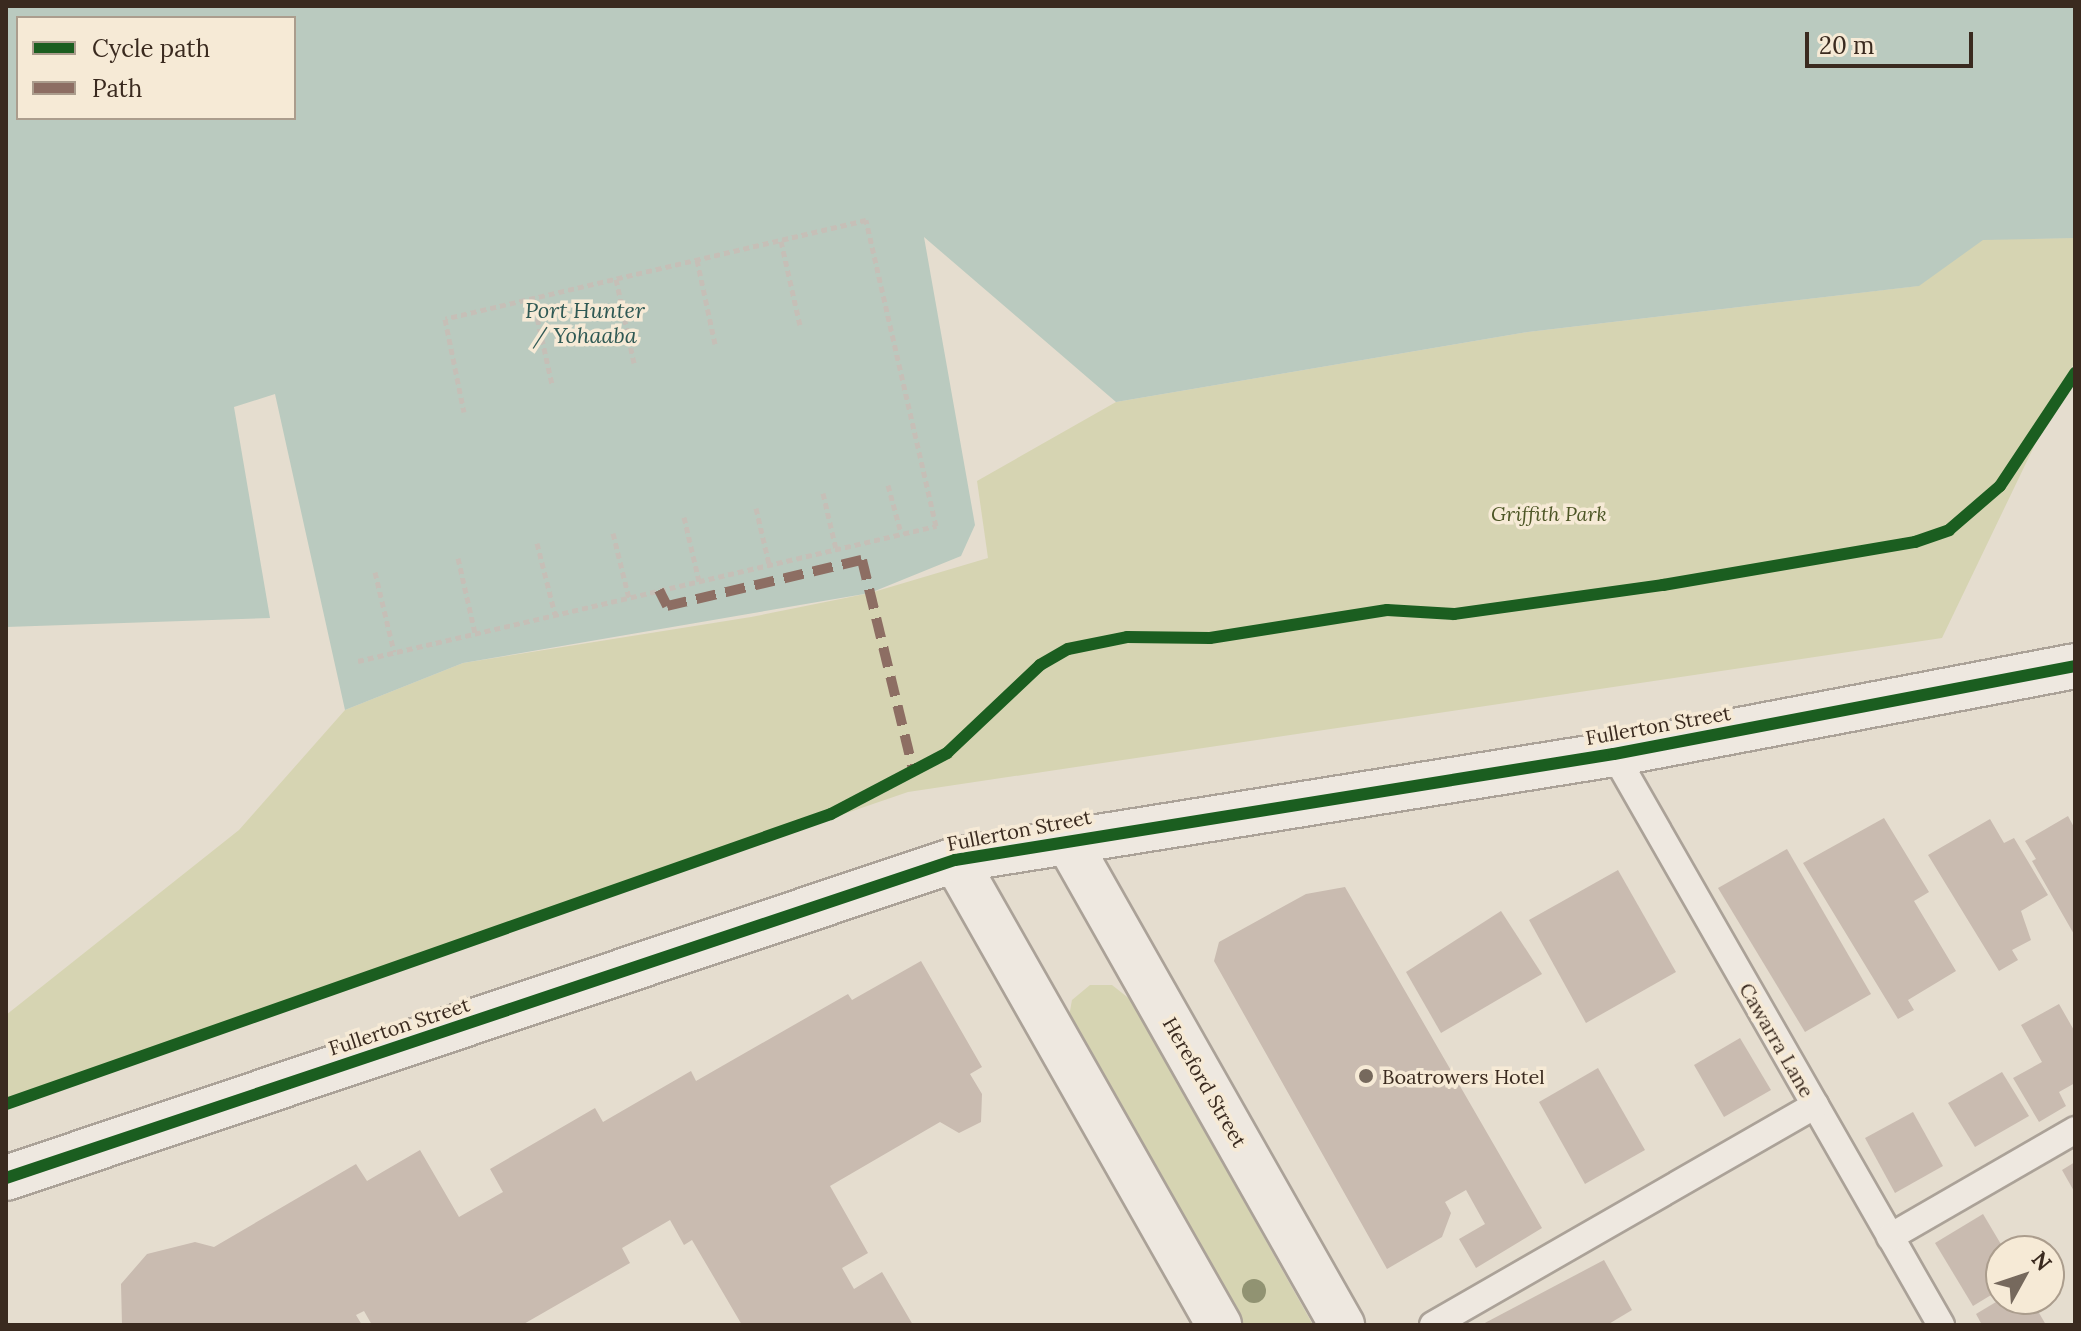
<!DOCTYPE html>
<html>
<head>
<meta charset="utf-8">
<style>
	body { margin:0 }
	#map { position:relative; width:2081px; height:1331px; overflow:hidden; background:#e5ddcf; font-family:Lora,serif }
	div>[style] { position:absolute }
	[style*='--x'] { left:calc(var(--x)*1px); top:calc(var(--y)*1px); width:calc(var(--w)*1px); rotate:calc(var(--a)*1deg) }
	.green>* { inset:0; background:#d6d4b2 }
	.water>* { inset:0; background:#bacabf }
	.building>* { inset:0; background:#c9bbb0 }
	.path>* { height:5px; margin-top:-2.5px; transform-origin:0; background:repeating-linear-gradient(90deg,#c6bfb7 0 6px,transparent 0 10px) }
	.roads { filter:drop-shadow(2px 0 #aba298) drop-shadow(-2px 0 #aba298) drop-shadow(0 2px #aba298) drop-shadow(0 -2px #aba298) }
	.lane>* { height:26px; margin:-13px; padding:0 13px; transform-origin:13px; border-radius:13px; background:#eee8e0 }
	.street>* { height:44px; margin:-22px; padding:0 22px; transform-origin:22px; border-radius:22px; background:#eee8e0 }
	.secondary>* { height:44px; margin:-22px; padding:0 22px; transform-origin:22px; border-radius:22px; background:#eee8e0 }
	.quiet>* { height:10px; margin-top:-5px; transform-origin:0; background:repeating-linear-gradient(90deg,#8d6e63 0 20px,transparent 0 30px) }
	.cycleway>* { height:12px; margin:-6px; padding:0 6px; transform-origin:6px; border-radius:6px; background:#1b5e20 }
	.trees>* { width:24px; height:24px; margin:-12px; border-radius:50%; background:#919372 }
	.dots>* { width:22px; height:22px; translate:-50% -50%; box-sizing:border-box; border:4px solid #f6ead6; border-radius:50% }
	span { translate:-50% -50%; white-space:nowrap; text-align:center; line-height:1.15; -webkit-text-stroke:7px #f6ead6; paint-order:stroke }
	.park-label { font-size:20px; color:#4d5626; font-style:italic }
	.street-label { font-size:20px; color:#3a2a1f }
	.poi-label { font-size:20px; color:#3a2a1f }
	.left { translate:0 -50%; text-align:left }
	.water-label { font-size:22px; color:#2f5954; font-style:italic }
	.frame { position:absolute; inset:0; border:8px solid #3a2a1f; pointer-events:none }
	.legend { position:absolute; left:16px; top:16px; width:280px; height:104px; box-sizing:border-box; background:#f6ead6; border:2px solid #ab9d8d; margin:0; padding:10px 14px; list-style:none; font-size:24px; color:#3a2a1f }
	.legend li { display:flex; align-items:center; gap:16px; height:40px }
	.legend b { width:40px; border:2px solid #ab9d8d }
	.north { position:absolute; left:1985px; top:1235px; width:80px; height:80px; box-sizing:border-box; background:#f6ead6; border:2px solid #ab9d8d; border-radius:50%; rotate:50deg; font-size:22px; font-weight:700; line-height:32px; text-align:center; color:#3a2a1f }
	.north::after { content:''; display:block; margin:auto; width:28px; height:36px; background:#76695d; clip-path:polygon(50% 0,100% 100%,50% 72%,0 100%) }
	.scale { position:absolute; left:1805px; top:32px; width:168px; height:36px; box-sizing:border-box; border:4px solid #3a2a1f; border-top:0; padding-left:10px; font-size:24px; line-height:28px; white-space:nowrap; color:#3a2a1f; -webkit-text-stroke:6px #f6ead6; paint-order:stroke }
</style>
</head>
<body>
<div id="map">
	<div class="green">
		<i style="clip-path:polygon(2075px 238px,2075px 361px,1942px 638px,908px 792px,6px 1101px,6px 1015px,239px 830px,345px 710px,463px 663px,751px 617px,870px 593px,988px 558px,977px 481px,1116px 402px,1528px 332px,1918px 286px,1983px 239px)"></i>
		<i style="clip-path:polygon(1090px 985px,1112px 985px,1131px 1000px,1313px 1325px,1240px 1325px,1068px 1022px,1072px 1000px)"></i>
	</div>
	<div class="water">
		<i style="clip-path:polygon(evenodd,6px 6px,2075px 6px,2075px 238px,1983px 240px,1919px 286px,1528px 332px,1116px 402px,924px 237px,975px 525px,961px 556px,870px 593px,463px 663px,345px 710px,275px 394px,234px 407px,270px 618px,6px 627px,6px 6px,18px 18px,294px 18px,294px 118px,18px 118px,18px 18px)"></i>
	</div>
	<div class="building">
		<i style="clip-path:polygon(2068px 816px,2075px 829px,2075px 936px,2032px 861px,2036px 859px,2025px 841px)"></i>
		<i style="clip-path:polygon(1884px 818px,1929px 892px,1914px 901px,1956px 971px,1908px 1000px,1914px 1010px,1898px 1019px,1803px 863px)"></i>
		<i style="clip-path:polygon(1990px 819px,2004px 843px,2014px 838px,2048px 895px,2021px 911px,2031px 940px,2012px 950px,2018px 960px,1999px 971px,1928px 855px)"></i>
		<i style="clip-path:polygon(1787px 849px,1871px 994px,1805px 1032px,1718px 888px)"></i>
		<i style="clip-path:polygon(1618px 870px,1676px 972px,1586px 1023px,1529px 920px)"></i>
		<i style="clip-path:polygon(1345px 887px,1542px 1228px,1476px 1268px,1459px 1239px,1485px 1224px,1466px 1190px,1445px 1202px,1451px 1213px,1442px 1237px,1387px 1269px,1214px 961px,1219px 942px,1306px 894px)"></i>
		<i style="clip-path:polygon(1501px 911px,1542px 974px,1441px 1033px,1406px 972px)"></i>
		<i style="clip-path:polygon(921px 961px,982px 1067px,970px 1074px,982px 1094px,981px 1122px,959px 1133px,940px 1122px,830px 1186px,868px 1253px,842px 1268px,854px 1289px,882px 1272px,913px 1325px,742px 1325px,692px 1240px,684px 1245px,670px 1220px,622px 1248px,630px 1263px,522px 1325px,372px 1325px,364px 1311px,356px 1315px,362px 1325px,122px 1325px,121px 1284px,147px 1254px,195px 1242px,214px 1247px,356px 1164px,367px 1181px,420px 1150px,459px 1217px,503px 1192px,490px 1169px,595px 1108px,603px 1122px,691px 1071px,696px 1081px,848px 994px,852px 1000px)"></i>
		<i style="clip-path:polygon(2059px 1004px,2075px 1032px,2075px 1083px,2059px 1092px,2066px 1106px,2039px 1122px,2013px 1078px,2042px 1062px,2021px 1025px)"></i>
		<i style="clip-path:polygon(1740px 1038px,1771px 1090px,1724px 1117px,1694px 1065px)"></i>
		<i style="clip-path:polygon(1598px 1068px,1645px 1150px,1585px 1184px,1539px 1102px)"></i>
		<i style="clip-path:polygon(2002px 1072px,2029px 1116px,1975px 1147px,1948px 1103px)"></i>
		<i style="clip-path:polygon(1913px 1112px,1943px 1166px,1895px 1193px,1865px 1138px)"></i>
		<i style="clip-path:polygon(2075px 1162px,2075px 1193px,2062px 1170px)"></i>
		<i style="clip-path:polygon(1983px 1214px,2005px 1251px,2001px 1289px,1973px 1306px,1935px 1243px)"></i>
		<i style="clip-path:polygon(1604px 1260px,1632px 1310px,1607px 1325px,1481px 1325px)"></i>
		<i style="clip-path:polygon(2001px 1299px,2031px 1299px,2046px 1325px,1982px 1325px,1976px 1314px)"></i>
	</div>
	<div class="path">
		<i style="--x:781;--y:241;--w:86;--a:77.3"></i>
		<i style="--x:697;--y:260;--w:86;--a:77.9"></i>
		<i style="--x:616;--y:279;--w:86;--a:77.9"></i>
		<i style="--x:533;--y:299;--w:87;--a:77.4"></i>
		<i style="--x:888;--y:485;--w:50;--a:74.8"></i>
		<i style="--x:823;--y:493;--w:57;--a:76.9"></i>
		<i style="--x:756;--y:508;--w:57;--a:76.9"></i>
		<i style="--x:684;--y:517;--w:66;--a:76.8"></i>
		<i style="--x:613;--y:533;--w:67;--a:76.2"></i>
		<i style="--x:537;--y:543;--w:73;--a:75.8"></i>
		<i style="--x:458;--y:558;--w:77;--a:77.2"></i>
		<i style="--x:375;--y:572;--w:82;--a:76.6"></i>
		<i style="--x:358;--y:661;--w:594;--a:-13.15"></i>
		<i style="--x:936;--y:526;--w:314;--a:-102.9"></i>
		<i style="--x:866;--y:220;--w:432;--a:166.8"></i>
		<i style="--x:445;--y:319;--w:95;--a:78.5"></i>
	</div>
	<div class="roads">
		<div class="lane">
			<i style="--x:1614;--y:754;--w:658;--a:60.2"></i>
			<i style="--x:1890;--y:1237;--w:214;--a:-30"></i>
			<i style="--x:1433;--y:1325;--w:441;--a:-29.9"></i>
		</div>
		<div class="street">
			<i style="--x:1067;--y:840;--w:558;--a:60.45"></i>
			<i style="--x:955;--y:860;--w:535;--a:60.41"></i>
		</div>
		<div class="secondary">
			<i style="--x:6;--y:1178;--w:1001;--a:-18.53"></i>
			<i style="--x:955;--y:860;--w:667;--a:-9.14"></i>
			<i style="--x:1614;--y:754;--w:469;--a:-10.8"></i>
		</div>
	</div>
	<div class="quiet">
		<i style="--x:659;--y:590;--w:18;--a:63"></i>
		<i style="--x:667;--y:606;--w:200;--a:-13.3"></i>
		<i style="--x:862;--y:560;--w:219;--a:76.3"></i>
	</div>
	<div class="cycleway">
		<i style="--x:6;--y:1104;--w:874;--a:-19.37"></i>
		<i style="--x:831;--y:814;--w:131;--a:-27.7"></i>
		<i style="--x:947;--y:753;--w:128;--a:-43.4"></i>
		<i style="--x:1040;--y:665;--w:32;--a:-30"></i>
		<i style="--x:1068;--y:649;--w:60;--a:-11.5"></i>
		<i style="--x:1127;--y:637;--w:83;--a:0.7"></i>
		<i style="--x:1210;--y:638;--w:179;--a:-9"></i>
		<i style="--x:1387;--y:610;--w:67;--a:3.4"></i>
		<i style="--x:1454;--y:614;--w:211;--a:-7.9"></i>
		<i style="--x:1663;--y:585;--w:256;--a:-9.7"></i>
		<i style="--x:1915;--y:542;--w:36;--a:-19"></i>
		<i style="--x:1949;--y:530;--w:67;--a:-40.8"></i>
		<i style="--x:2000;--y:486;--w:136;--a:-56.4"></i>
		<i style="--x:6;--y:1178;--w:1001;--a:-18.53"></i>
		<i style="--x:955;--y:860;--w:667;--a:-9.14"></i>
		<i style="--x:1614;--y:754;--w:469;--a:-10.8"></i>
	</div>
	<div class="trees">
		<i style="left:1254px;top:1291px"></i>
	</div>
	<div class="dots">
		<i style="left:1366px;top:1076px;background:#76695d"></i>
	</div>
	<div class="park-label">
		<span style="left:1549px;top:513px">Griffith Park</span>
	</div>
	<div class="street-label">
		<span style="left:1658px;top:725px;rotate:-10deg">Fullerton Street</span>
		<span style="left:1019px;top:830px;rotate:-11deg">Fullerton Street</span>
		<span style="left:399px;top:1026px;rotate:-18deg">Fullerton Street</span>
		<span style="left:1777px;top:1040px;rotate:60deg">Cawarra Lane</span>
		<span style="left:1205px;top:1082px;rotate:60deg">Hereford Street</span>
	</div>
	<div class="poi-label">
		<span class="left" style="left:1382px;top:1076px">Boatrowers Hotel</span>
	</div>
	<div class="water-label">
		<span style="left:585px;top:323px">Port Hunter<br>/ Yohaaba</span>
	</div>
	<div class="frame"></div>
	<ul class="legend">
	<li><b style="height:10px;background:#1b5e20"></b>Cycle path</li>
	<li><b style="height:10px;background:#8d6e63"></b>Path</li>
	</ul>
	<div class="north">N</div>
	<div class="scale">20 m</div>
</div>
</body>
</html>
